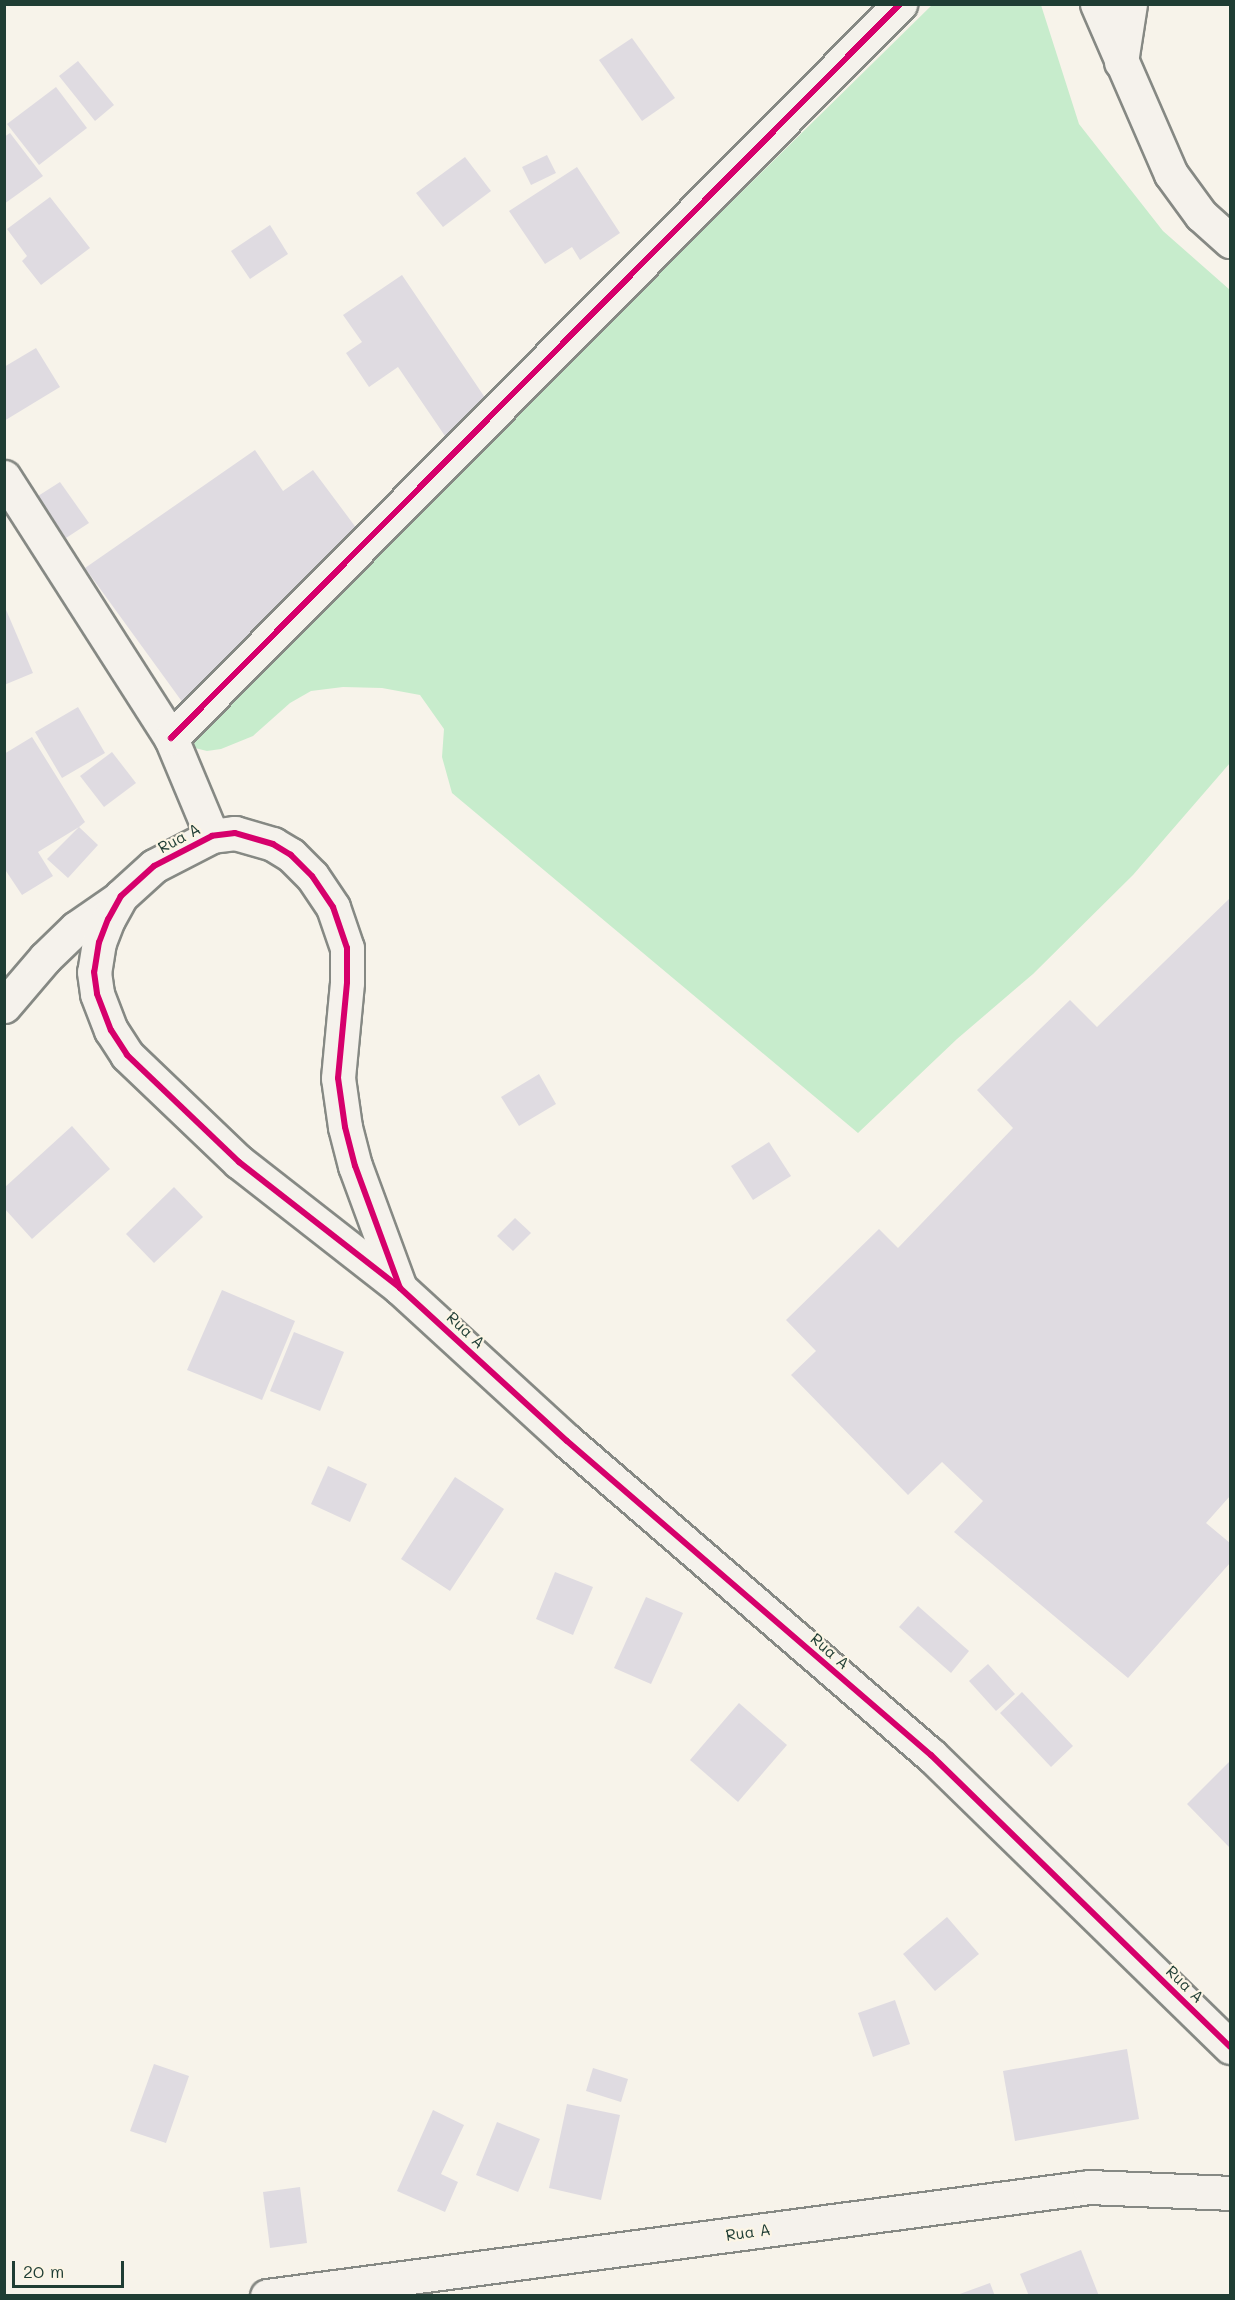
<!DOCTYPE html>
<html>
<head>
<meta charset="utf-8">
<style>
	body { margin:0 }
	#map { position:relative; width:1235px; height:2300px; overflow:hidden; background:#f7f3ea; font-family:Mali,sans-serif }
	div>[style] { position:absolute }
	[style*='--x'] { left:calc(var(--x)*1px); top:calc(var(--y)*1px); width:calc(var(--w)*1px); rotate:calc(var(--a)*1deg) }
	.green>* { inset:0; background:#c7eccc }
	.building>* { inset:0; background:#dfdbe1 }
	.roads { filter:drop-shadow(2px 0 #868984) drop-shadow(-2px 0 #868984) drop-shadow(0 2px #868984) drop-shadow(0 -2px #868984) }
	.minor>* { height:33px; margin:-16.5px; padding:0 16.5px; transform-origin:16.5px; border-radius:16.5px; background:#f5f2ec }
	.major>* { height:33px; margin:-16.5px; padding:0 16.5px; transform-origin:16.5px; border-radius:16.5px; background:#f5f2ec }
	.cycleway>* { height:6px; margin:-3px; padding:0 3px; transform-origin:3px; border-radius:3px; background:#d6006c }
	span { translate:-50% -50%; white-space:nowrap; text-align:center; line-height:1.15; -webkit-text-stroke:4.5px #fcf5e5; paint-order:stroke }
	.street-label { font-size:16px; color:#1f3d34 }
	.frame { position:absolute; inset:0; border:6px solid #1f3d34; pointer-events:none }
	.scale { position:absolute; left:12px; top:2261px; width:112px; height:27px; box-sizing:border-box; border:3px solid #1f3d34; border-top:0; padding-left:8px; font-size:18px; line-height:21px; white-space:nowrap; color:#1f3d34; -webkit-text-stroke:4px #fcf5e5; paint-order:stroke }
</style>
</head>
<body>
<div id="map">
	<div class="green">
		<i style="clip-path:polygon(932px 5px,1041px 5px,1079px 124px,1163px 231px,1230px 290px,1230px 763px,1133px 875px,1033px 974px,957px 1039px,858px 1133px,452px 793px,442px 757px,444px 729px,420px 695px,382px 688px,343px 687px,311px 691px,290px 703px,253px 736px,221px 749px,207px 751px,195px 748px,186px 738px)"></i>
	</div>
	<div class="building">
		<i style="clip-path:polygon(632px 38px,675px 98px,642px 121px,599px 60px)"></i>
		<i style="clip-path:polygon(78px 61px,114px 105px,95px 121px,59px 76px)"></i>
		<i style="clip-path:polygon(56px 87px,87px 128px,39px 165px,7px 124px)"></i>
		<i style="clip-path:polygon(10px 133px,43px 176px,4px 204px,4px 137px)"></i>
		<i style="clip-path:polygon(547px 155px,556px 173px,531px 185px,522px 167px)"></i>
		<i style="clip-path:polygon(465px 157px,491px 191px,443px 227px,416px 193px)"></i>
		<i style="clip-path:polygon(577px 167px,620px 233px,580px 260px,572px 247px,545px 264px,509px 211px)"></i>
		<i style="clip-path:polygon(50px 197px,90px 248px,41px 285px,22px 261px,27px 256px,7px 229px)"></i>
		<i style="clip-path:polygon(270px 225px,288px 254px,250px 279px,231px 251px)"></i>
		<i style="clip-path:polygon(402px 275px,490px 405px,445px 436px,398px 367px,369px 387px,346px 353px,362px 342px,343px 315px)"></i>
		<i style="clip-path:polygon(36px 348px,60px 387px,4px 421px,4px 367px)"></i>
		<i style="clip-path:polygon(255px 450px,283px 491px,313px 470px,360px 533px,183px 703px,85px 568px)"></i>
		<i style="clip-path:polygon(60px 482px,89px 523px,66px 538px,38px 496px)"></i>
		<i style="clip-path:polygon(4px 605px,33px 673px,4px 685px)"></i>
		<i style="clip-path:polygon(78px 707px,105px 753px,62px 778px,35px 732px)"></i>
		<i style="clip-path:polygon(32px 737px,85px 822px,79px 827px,98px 845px,68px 878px,47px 859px,79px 827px,38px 852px,53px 876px,22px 895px,4px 868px,4px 754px)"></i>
		<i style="clip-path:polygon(112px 752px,136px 783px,104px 807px,80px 776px)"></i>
		<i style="clip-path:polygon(1230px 898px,1230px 1496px,1206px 1523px,1230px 1543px,1230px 1563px,1128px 1678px,954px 1532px,983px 1501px,942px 1462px,908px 1495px,791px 1375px,816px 1351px,786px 1320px,879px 1229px,898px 1248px,1013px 1128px,977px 1090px,1070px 1000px,1097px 1027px)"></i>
		<i style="clip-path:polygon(539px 1074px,556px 1104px,519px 1126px,501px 1097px)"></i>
		<i style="clip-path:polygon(72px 1126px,110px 1169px,32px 1239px,4px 1208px,4px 1188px)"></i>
		<i style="clip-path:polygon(769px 1142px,791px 1176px,753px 1200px,731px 1166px)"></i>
		<i style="clip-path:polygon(174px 1187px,203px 1217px,154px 1263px,126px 1234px)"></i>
		<i style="clip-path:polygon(515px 1218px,531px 1233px,513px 1251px,497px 1236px)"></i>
		<i style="clip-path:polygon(222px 1290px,295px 1321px,262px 1400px,187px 1370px)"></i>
		<i style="clip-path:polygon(294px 1332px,344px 1352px,320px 1411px,270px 1391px)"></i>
		<i style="clip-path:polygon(328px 1466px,367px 1484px,350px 1522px,311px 1504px)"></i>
		<i style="clip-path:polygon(455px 1477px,504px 1509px,450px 1591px,401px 1559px)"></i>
		<i style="clip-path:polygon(555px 1572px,593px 1587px,573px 1635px,536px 1619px)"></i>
		<i style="clip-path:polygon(646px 1597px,683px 1613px,651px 1684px,614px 1668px)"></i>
		<i style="clip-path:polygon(918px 1606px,969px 1651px,951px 1673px,899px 1627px)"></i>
		<i style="clip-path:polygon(988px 1664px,1015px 1694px,996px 1711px,969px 1681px)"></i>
		<i style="clip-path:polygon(1022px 1692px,1073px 1746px,1051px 1767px,1000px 1713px)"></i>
		<i style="clip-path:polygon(739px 1703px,787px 1745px,738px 1802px,690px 1760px)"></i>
		<i style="clip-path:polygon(1230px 1761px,1230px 1848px,1187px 1804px)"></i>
		<i style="clip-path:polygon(947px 1917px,979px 1954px,935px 1991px,903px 1954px)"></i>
		<i style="clip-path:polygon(895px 2000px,910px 2044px,873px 2057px,858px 2013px)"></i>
		<i style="clip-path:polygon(1127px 2049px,1139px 2119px,1015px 2141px,1003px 2071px)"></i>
		<i style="clip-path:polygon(154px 2064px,189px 2076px,166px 2143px,130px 2131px)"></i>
		<i style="clip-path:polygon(593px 2068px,628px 2079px,621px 2102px,586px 2091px)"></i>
		<i style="clip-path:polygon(567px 2104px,620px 2115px,601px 2200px,549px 2188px)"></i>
		<i style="clip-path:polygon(433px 2110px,464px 2125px,441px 2174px,458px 2182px,445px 2212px,397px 2191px)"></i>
		<i style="clip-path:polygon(497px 2122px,540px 2139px,518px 2192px,476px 2175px)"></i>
		<i style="clip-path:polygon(300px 2187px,307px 2243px,270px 2248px,263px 2192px)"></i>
		<i style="clip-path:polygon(1081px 2250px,1099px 2296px,1029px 2296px,1020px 2274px)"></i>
		<i style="clip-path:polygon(990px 2283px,995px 2296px,957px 2296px,957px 2295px)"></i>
	</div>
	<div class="roads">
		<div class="minor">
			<i style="--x:1121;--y:62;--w:59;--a:-81.2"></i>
			<i style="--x:4;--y:477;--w:310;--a:57.4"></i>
			<i style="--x:171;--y:738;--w:106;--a:67.3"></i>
			<i style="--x:171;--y:738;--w:1035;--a:-45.2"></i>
			<i style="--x:4;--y:1006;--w:63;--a:-49.5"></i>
			<i style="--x:45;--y:958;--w:43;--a:-44.1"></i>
			<i style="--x:76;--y:928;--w:51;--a:-34.6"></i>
			<i style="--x:400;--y:1288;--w:130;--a:-110.2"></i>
			<i style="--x:355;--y:1166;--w:40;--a:-104.4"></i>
			<i style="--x:345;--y:1127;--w:49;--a:-98.1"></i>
			<i style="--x:338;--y:1078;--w:96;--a:-84.6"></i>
			<i style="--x:347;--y:982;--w:34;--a:-90"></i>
			<i style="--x:347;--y:948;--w:43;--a:-108.9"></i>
			<i style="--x:333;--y:907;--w:37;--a:-124"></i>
			<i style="--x:312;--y:876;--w:30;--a:-135"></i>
			<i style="--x:291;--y:855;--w:21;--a:-149"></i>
			<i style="--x:273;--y:844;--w:40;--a:-164"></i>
			<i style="--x:235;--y:833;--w:23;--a:173"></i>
			<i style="--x:212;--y:836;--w:65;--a:152.7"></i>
			<i style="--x:154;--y:866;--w:45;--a:137.7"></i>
			<i style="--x:121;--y:896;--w:26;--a:119"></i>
			<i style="--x:108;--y:919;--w:25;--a:111"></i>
			<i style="--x:99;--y:942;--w:30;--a:99"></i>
			<i style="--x:94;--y:972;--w:22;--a:82"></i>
			<i style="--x:97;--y:994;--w:39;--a:69"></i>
			<i style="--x:111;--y:1030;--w:30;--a:57"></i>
			<i style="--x:127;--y:1055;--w:155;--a:43.7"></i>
			<i style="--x:239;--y:1162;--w:204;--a:38"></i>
			<i style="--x:400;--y:1288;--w:226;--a:42.5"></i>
			<i style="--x:567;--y:1441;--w:481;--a:40.8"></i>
			<i style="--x:931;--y:1755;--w:418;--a:44.3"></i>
			<i style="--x:267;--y:2296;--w:829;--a:-7.55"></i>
			<i style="--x:1089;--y:2187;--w:141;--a:2.4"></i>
		</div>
		<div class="major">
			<i style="--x:1097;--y:4;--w:185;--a:66.5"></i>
			<i style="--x:1171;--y:174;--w:51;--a:53.8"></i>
			<i style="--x:1201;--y:215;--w:39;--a:42"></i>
		</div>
	</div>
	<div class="cycleway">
		<i style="--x:171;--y:738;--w:1035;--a:-45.2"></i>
		<i style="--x:400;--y:1288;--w:130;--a:-110.2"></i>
		<i style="--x:355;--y:1166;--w:40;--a:-104.4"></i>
		<i style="--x:345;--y:1127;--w:49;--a:-98.1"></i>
		<i style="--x:338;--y:1078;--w:96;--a:-84.6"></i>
		<i style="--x:347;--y:982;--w:34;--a:-90"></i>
		<i style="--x:347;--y:948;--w:43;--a:-108.9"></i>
		<i style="--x:333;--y:907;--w:37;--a:-124"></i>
		<i style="--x:312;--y:876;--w:30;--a:-135"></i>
		<i style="--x:291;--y:855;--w:21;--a:-149"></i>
		<i style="--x:273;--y:844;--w:40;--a:-164"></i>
		<i style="--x:235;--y:833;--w:23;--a:173"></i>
		<i style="--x:212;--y:836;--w:65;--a:152.7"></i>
		<i style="--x:154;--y:866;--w:45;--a:137.7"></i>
		<i style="--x:121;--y:896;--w:26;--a:119"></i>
		<i style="--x:108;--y:919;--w:25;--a:111"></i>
		<i style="--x:99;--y:942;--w:30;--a:99"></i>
		<i style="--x:94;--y:972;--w:22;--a:82"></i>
		<i style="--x:97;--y:994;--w:39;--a:69"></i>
		<i style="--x:111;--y:1030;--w:30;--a:57"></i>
		<i style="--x:127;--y:1055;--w:155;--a:43.7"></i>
		<i style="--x:239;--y:1162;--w:204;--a:38"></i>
		<i style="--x:400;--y:1288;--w:226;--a:42.5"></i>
		<i style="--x:567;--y:1441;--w:481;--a:40.8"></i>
		<i style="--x:931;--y:1755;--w:418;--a:44.3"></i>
	</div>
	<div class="street-label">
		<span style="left:179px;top:838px;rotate:-28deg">Rua A</span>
		<span style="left:466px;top:1330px;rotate:43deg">Rua A</span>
		<span style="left:830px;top:1651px;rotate:41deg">Rua A</span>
		<span style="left:1185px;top:1984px;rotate:44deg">Rua A</span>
		<span style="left:748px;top:2232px;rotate:-8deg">Rua A</span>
	</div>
	<div class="frame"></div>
	<div class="scale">20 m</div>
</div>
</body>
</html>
